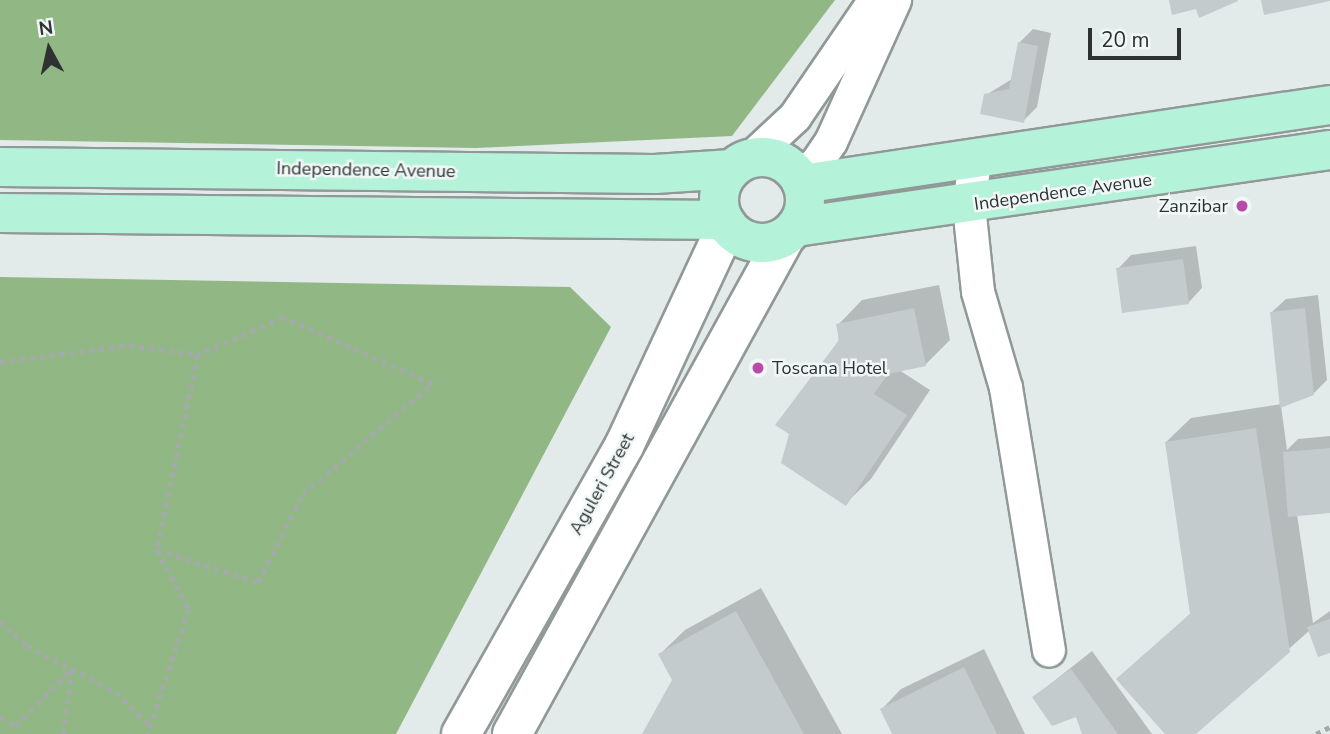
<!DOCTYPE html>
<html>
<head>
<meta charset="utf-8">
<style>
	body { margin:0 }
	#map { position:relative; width:1330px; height:734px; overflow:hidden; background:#e3eaea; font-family:"Nunito Sans",sans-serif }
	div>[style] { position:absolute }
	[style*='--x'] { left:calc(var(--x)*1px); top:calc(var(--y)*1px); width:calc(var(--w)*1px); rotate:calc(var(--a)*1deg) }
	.forest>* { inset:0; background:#91b785 }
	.shadow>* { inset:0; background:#0003 }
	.building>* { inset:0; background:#c4cbcd }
	.path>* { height:4.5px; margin-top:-2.25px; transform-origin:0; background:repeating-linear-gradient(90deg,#a4aaaa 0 5px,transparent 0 10px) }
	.roads { filter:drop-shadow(2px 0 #919898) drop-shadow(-2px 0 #919898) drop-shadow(0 2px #919898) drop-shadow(0 -2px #919898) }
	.minor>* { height:32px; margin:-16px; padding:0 16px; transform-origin:16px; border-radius:16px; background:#fff }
	.secondary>* { height:38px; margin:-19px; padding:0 19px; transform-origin:19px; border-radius:19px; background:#fff }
	.primary>* { height:38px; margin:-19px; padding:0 19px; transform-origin:19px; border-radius:19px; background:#b5f2da }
	.primary>.ring { margin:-19px; padding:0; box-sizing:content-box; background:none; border:38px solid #b5f2da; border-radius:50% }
	.dots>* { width:19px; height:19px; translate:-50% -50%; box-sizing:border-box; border:4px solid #f0f8f7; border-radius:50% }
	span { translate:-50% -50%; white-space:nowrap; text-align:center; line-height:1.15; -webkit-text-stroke:5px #f0f8f7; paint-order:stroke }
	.street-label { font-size:18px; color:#2e3131 }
	.poi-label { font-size:18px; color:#2e3131 }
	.right { translate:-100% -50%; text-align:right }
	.left { translate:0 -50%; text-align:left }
	.north { position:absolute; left:14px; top:14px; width:70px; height:70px; -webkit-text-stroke:5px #f0f8f7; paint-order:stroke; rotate:352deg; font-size:19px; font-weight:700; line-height:28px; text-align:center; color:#2e3131 }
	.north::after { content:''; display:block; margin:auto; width:24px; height:32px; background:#2e3131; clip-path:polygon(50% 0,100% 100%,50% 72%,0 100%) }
	.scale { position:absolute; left:1088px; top:28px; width:93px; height:32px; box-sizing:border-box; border:4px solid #2e3131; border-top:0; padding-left:9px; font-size:21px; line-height:24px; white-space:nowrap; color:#2e3131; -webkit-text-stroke:5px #f0f8f7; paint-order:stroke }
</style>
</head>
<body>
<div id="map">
	<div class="forest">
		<i style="clip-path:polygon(0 0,835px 0,732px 136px,476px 148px,0 140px)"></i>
		<i style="clip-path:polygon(0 277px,570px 287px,611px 327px,396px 734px,0 734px)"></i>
	</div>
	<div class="shadow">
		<i style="clip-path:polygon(1033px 29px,1051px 33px,1037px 107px,1023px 121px,986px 95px,1012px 79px,1019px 43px)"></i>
		<i style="clip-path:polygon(1196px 246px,1202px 288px,1189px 302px,1118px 269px,1131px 255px)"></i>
		<i style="clip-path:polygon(939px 285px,950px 340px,925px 365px,899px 370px,930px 390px,871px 479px,846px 503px,838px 325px,862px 300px)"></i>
		<i style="clip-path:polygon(1318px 295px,1327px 380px,1313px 394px,1281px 406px,1287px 450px,1298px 439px,1330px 436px,1330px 511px,1297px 514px,1313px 623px,1330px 611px,1330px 651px,1310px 630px,1194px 734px,1168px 734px,1119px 679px,1192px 612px,1166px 442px,1191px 418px,1282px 404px,1272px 312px,1286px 299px)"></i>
		<i style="clip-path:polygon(761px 588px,842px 734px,644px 734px,674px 680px,660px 654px,685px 630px)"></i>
		<i style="clip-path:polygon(984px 649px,1025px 734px,894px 734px,882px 709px,901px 689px)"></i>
		<i style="clip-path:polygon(1092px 651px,1152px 734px,1084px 734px,1077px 714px,1034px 697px)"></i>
	</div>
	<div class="building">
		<i style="clip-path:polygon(1169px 0,1238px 0,1238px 1px,1199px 18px,1196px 9px,1172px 15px)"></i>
		<i style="clip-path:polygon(1261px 0,1330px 0,1330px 1px,1264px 15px)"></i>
		<i style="clip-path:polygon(1018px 42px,1038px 46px,1024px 123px,980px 114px,984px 94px,1009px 89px)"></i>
		<i style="clip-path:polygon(1183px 259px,1189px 304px,1122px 313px,1116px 268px)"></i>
		<i style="clip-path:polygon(914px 308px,926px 366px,888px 374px,874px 394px,907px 415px,846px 506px,781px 463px,789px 434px,775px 425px,839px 340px,836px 324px)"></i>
		<i style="clip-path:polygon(1305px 308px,1314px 395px,1280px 408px,1270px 312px)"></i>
		<i style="clip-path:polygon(1256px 428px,1290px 652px,1196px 734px,1165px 734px,1116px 679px,1190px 614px,1165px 442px)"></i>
		<i style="clip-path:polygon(1330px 448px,1330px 513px,1288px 517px,1283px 452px)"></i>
		<i style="clip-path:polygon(736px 611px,804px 734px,642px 734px,672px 680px,658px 654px)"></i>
		<i style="clip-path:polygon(1330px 619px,1330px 653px,1318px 657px,1307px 627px)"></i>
		<i style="clip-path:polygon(964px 667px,997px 734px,892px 734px,880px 709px)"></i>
		<i style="clip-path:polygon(1071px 669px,1118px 734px,1082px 734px,1076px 717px,1052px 726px,1032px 697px)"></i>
	</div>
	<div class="path">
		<i style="--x:0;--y:362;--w:130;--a:-7.5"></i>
		<i style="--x:129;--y:345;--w:70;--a:8.2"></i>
		<i style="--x:198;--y:355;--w:199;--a:101.9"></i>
		<i style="--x:157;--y:550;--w:67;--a:61.5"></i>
		<i style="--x:189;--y:609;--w:132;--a:108.2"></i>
		<i style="--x:157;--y:550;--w:106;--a:17.6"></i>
		<i style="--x:258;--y:582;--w:99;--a:-62.9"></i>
		<i style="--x:303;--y:494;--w:170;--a:-40.5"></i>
		<i style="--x:432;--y:384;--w:163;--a:-156.1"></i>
		<i style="--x:283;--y:318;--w:93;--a:156.5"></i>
		<i style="--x:0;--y:621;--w:37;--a:43"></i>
		<i style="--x:27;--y:646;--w:100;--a:27.3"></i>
		<i style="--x:116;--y:692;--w:48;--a:45"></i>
		<i style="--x:0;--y:717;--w:18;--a:29"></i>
		<i style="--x:16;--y:726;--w:79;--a:-46"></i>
		<i style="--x:63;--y:734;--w:65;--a:-82"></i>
		<i style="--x:1316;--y:734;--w:16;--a:-27"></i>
	</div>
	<div class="roads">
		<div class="minor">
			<i style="--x:750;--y:159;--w:62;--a:-43"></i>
			<i style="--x:795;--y:117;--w:142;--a:-55.6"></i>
			<i style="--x:975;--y:161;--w:45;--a:97.6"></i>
			<i style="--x:969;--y:206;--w:86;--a:84"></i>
			<i style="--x:978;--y:292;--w:100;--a:73.7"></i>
			<i style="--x:1006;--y:388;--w:266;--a:80.7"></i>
			<i style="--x:797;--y:175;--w:22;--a:-30"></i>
			<i style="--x:816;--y:164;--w:27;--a:-56"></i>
			<i style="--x:831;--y:142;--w:156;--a:-65.7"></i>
		</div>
		<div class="secondary">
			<i style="--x:461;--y:734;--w:331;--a:-60.5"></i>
			<i style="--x:624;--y:446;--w:244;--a:-65"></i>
			<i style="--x:512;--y:734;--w:568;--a:-61.18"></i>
		</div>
		<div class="primary">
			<i class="ring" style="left:719px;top:157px;width:48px;height:48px"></i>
			<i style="--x:0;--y:167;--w:655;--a:0.61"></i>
			<i style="--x:655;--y:174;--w:77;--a:-3.7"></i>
			<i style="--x:802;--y:184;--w:534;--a:-8.51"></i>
			<i style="--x:0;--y:213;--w:724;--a:0.55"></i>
			<i style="--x:796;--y:227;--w:540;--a:-8.21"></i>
		</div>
	</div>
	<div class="dots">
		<i style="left:1242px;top:206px;background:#b84aa8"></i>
		<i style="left:758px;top:368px;background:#b84aa8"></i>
	</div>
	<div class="street-label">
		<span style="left:366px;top:170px;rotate:1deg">Independence Avenue</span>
		<span style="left:1063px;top:192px;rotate:-8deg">Independence Avenue</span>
		<span style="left:602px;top:484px;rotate:-61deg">Aguleri Street</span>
	</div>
	<div class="poi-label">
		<span class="right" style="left:1228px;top:206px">Zanzibar</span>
		<span class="left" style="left:772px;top:368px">Toscana Hotel</span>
	</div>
	<div class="north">N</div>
	<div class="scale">20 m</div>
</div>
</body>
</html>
